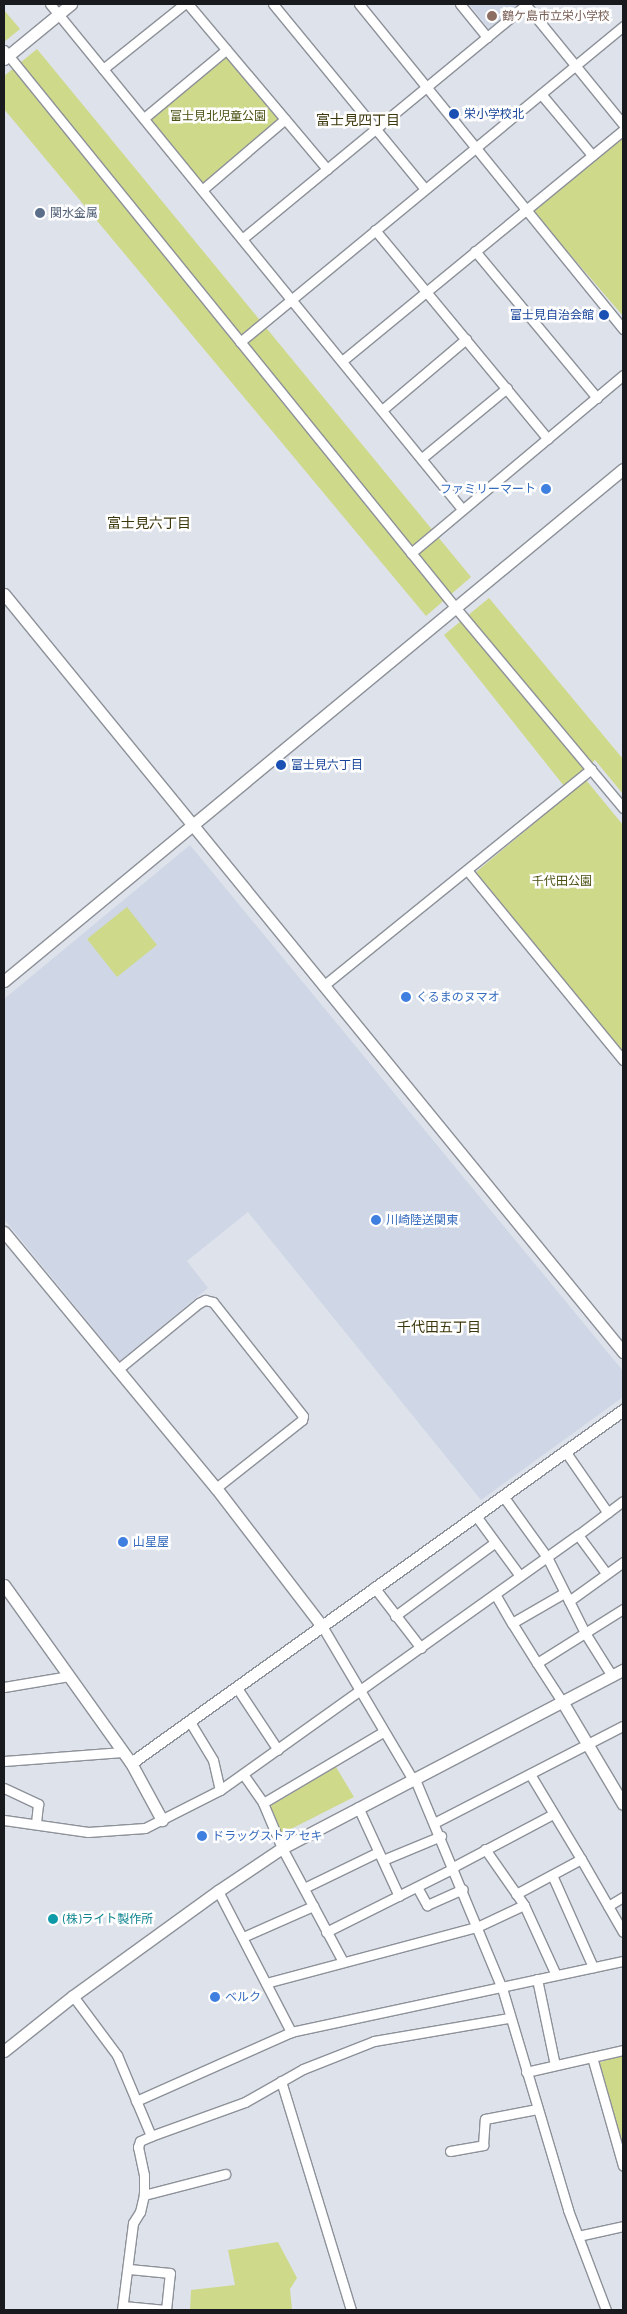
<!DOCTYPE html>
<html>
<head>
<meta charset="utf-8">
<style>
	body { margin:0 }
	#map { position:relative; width:627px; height:2314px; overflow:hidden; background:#dee2eb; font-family:Barlow,"Noto Sans JP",sans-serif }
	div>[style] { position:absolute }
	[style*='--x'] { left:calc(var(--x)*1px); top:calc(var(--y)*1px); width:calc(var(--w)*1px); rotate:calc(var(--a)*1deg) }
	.built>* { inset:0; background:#cfd7e6 }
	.green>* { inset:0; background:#ced98a }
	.roads { filter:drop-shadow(1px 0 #8d9199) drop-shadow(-1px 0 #8d9199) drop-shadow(0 1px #8d9199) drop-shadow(0 -1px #8d9199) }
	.minor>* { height:9px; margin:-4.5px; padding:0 4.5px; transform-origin:4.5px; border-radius:4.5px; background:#fff }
	.tertiary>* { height:11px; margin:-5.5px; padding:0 5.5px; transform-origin:5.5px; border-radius:5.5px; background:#fff }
	.dots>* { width:14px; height:14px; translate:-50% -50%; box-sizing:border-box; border:2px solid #fff; border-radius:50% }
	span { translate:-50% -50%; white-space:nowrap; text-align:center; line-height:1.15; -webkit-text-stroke:5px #fff; paint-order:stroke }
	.education-label { font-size:12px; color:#785e54 }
	.left { translate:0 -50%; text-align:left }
	.transit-label { font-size:12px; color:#164399 }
	.right { translate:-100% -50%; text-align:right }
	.park-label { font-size:12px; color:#4a5010 }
	.service-label { font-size:12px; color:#4e5e75 }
	.shop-label { font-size:12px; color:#366cbe }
	.culture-label { font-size:12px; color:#0d838f }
	.neighbourhood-label { font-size:14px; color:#3c370c }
	.frame { position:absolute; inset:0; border:5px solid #181a1d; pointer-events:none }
</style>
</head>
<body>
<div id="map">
	<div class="built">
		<i style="clip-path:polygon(469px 4px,520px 4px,489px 29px)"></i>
		<i style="clip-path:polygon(190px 845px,623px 1371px,623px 1397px,481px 1500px,248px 1212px,187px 1261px,208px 1288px,120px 1361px,4px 1219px,4px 999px)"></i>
	</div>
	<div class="green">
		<i style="clip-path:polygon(4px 10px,20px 29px,4px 42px)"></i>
		<i style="clip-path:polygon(37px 49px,471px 577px,426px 616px,4px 109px,4px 76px)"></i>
		<i style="clip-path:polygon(226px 50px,285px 119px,202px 190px,144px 118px)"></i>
		<i style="clip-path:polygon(623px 135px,623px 316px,532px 210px)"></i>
		<i style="clip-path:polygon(489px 598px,623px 759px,623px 794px,595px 760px,564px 786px,444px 635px)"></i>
		<i style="clip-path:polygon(586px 780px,623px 825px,623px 1053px,476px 872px)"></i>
		<i style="clip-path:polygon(127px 907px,157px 945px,117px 977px,87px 939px)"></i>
		<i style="clip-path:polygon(336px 1767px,354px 1797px,281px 1834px,267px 1808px)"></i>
		<i style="clip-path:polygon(623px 2055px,623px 2144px,598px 2063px)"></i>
		<i style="clip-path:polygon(278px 2242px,297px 2278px,290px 2289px,292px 2309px,190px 2310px,191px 2290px,235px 2285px,228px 2250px)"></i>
	</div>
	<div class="roads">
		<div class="minor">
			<i style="--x:50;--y:4;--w:652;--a:50.79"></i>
			<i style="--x:188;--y:4;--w:216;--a:49.9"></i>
			<i style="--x:273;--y:4;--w:239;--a:50.6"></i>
			<i style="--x:359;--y:4;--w:419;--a:50.9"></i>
			<i style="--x:460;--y:4;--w:43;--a:50.7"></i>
			<i style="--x:526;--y:5;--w:154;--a:50.8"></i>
			<i style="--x:4;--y:50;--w:717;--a:51"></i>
			<i style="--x:455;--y:607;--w:262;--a:50.1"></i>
			<i style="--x:103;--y:69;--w:104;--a:-38.7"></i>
			<i style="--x:541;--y:94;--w:80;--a:50.1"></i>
			<i style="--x:144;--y:118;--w:107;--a:-39.7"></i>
			<i style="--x:202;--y:190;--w:109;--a:-40.5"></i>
			<i style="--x:375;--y:230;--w:271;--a:50.4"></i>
			<i style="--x:242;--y:239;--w:369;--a:-39.5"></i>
			<i style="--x:475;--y:251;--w:191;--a:50.3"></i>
			<i style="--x:240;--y:342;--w:497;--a:-39.5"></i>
			<i style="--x:342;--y:361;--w:364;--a:-39.4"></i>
			<i style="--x:382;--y:410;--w:110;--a:-40.2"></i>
			<i style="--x:422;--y:458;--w:110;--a:-39.5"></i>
			<i style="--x:411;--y:553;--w:277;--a:-40"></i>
			<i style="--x:467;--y:870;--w:246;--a:50.6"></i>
			<i style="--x:323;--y:986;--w:345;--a:-39"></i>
			<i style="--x:117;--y:1370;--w:106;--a:-39.3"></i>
			<i style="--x:199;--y:1303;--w:7;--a:-27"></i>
			<i style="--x:205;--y:1300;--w:8;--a:14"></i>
			<i style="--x:213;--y:1302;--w:145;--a:51.7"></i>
			<i style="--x:303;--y:1416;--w:4;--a:104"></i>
			<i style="--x:302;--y:1420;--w:110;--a:141.7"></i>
			<i style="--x:565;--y:1451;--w:75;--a:55.3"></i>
			<i style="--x:503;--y:1496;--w:75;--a:54.2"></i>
			<i style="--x:547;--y:1557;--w:85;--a:63.4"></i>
			<i style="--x:585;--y:1633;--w:51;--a:57.9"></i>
			<i style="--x:476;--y:1516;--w:74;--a:53.7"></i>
			<i style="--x:578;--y:1535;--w:56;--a:-37.1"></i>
			<i style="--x:374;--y:1587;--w:77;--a:52.4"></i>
			<i style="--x:495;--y:1594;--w:34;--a:60"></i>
			<i style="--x:512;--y:1623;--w:60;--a:-30"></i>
			<i style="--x:569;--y:1601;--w:67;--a:-35.8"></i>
			<i style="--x:395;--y:1616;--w:123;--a:-36.4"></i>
			<i style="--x:512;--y:1623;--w:47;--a:58"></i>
			<i style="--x:322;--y:1626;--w:177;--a:59.4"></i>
			<i style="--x:4;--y:1687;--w:66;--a:-9.6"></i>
			<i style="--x:237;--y:1688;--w:74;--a:56.5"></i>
			<i style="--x:563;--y:1703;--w:48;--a:-123"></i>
			<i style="--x:537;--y:1663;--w:102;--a:-32.1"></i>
			<i style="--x:190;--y:1722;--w:44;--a:58.8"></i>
			<i style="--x:213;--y:1760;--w:31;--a:77"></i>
			<i style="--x:4;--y:1761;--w:119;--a:-4.3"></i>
			<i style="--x:243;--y:1774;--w:35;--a:55"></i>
			<i style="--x:263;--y:1803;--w:49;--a:67.1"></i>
			<i style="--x:282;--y:1848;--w:129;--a:61.8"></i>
			<i style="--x:414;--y:1777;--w:229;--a:67.4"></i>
			<i style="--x:502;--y:1988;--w:232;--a:73.4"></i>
			<i style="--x:568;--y:2210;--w:107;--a:69.2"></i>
			<i style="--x:4;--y:1788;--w:38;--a:25"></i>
			<i style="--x:38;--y:1804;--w:20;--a:96"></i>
			<i style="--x:263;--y:1803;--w:139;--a:-30.6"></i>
			<i style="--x:358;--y:1807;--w:98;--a:65.3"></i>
			<i style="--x:4;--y:1820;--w:85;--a:8.1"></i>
			<i style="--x:88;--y:1832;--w:57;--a:-4"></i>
			<i style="--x:145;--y:1828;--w:84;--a:-26.9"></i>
			<i style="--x:220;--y:1790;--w:440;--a:-35.5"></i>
			<i style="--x:578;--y:1535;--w:47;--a:53.6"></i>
			<i style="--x:434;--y:1823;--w:212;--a:-27.2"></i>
			<i style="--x:485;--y:1849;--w:68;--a:55.1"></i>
			<i style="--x:524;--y:1905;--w:77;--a:65.4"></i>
			<i style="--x:581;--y:1859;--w:54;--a:60.1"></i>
			<i style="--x:383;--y:1860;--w:63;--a:-22.5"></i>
			<i style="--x:453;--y:1867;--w:113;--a:-27.9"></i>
			<i style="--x:552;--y:1875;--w:101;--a:66"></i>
			<i style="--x:417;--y:1887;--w:21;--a:61"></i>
			<i style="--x:427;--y:1905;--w:39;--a:-24"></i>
			<i style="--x:304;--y:1888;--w:82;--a:-25.9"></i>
			<i style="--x:218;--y:1891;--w:159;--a:62.6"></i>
			<i style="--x:516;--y:1894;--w:74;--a:-28.3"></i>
			<i style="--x:581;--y:1859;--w:99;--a:-121"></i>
			<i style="--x:623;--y:1897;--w:17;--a:149"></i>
			<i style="--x:608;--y:1906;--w:30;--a:60"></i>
			<i style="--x:326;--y:1932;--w:143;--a:-26.6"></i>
			<i style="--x:243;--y:1937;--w:77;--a:-23.9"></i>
			<i style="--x:537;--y:1979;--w:88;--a:78.2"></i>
			<i style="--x:266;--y:1983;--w:218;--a:-14.9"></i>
			<i style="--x:477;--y:1927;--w:52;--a:-25.1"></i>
			<i style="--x:73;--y:1996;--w:74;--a:53.3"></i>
			<i style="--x:117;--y:2055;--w:88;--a:67.2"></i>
			<i style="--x:151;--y:2136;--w:100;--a:-19.9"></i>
			<i style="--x:245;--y:2102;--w:67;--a:-29.6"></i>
			<i style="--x:303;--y:2069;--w:76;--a:-21.5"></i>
			<i style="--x:374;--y:2041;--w:137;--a:-9.7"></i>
			<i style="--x:592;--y:2057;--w:113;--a:74.1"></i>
			<i style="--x:526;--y:2072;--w:99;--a:-12.8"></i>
			<i style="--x:281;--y:2081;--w:239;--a:73"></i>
			<i style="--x:136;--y:2101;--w:170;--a:-24"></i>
			<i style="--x:291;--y:2032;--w:340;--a:-12.1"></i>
			<i style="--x:450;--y:2151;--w:34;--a:-10"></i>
			<i style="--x:483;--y:2145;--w:26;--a:-86"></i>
			<i style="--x:485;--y:2119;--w:53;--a:-10.9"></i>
			<i style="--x:144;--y:2195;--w:84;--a:-14.5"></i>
			<i style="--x:578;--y:2236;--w:46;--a:-12.5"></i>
			<i style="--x:123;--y:2306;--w:43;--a:5.3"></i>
			<i style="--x:166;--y:2310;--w:37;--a:-84"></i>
			<i style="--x:170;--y:2273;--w:41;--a:-174.4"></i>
			<i style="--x:122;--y:2310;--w:88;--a:-82.8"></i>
			<i style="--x:133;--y:2223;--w:13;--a:-58"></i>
			<i style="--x:140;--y:2212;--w:17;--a:-77"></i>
			<i style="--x:144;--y:2195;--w:20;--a:-90"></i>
			<i style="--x:144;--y:2175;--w:29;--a:-102"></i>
			<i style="--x:138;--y:2147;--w:6;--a:-72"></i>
			<i style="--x:140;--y:2141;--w:12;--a:-24"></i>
		</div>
		<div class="tertiary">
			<i style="--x:4;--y:59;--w:87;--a:-39.4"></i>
			<i style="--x:4;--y:594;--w:979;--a:50.76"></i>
			<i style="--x:4;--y:981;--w:803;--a:-39.6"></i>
			<i style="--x:4;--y:1232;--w:332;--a:50.4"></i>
			<i style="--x:216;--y:1488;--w:174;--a:52.5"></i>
			<i style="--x:4;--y:1585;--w:219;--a:54.5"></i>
			<i style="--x:131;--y:1763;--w:65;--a:61.5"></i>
			<i style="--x:563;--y:1703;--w:117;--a:59.3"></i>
			<i style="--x:131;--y:1763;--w:606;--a:-35.66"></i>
			<i style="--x:4;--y:2051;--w:88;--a:-38.6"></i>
			<i style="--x:73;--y:1996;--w:179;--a:-35.9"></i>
			<i style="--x:218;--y:1891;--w:77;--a:-33.9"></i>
			<i style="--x:282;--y:1848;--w:385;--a:-27.6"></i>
		</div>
	</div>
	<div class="dots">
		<i style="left:492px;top:16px;background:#8d6e63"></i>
		<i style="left:454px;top:114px;background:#1a4fb4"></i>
		<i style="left:40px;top:213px;background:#5c6f8a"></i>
		<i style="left:604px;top:315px;background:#1a4fb4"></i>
		<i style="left:546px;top:489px;background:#3f7fe0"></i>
		<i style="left:281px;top:765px;background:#1a4fb4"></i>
		<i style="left:406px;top:997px;background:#3f7fe0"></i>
		<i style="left:376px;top:1220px;background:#3f7fe0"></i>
		<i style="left:123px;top:1542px;background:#3f7fe0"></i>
		<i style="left:202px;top:1836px;background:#3f7fe0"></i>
		<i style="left:53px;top:1919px;background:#0f9aa8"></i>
		<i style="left:215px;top:1997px;background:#3f7fe0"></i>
	</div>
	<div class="education-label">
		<span class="left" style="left:502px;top:16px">鶴ケ島市立栄小学校</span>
	</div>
	<div class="transit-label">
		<span class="left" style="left:464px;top:114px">栄小学校北</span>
		<span class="right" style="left:594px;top:315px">富士見自治会館</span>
		<span class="left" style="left:291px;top:765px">富士見六丁目</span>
	</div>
	<div class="park-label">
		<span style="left:218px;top:116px">富士見北児童公園</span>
		<span style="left:562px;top:881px">千代田公園</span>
	</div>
	<div class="service-label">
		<span class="left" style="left:50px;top:213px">関水金属</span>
	</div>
	<div class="shop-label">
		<span class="right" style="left:536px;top:489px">ファミリーマート</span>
		<span class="left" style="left:416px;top:997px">くるまのヌマオ</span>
		<span class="left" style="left:386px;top:1220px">川崎陸送関東</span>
		<span class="left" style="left:133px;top:1542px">山星屋</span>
		<span class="left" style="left:212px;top:1836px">ドラッグストア セキ</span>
		<span class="left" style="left:225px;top:1997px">ベルク</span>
	</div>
	<div class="culture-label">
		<span class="left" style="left:63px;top:1919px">(株)ライト製作所</span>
	</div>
	<div class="neighbourhood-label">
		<span style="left:358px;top:120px">富士見四丁目</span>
		<span style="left:149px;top:523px">富士見六丁目</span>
		<span style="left:439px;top:1327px">千代田五丁目</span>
	</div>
	<div class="frame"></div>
</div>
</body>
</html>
